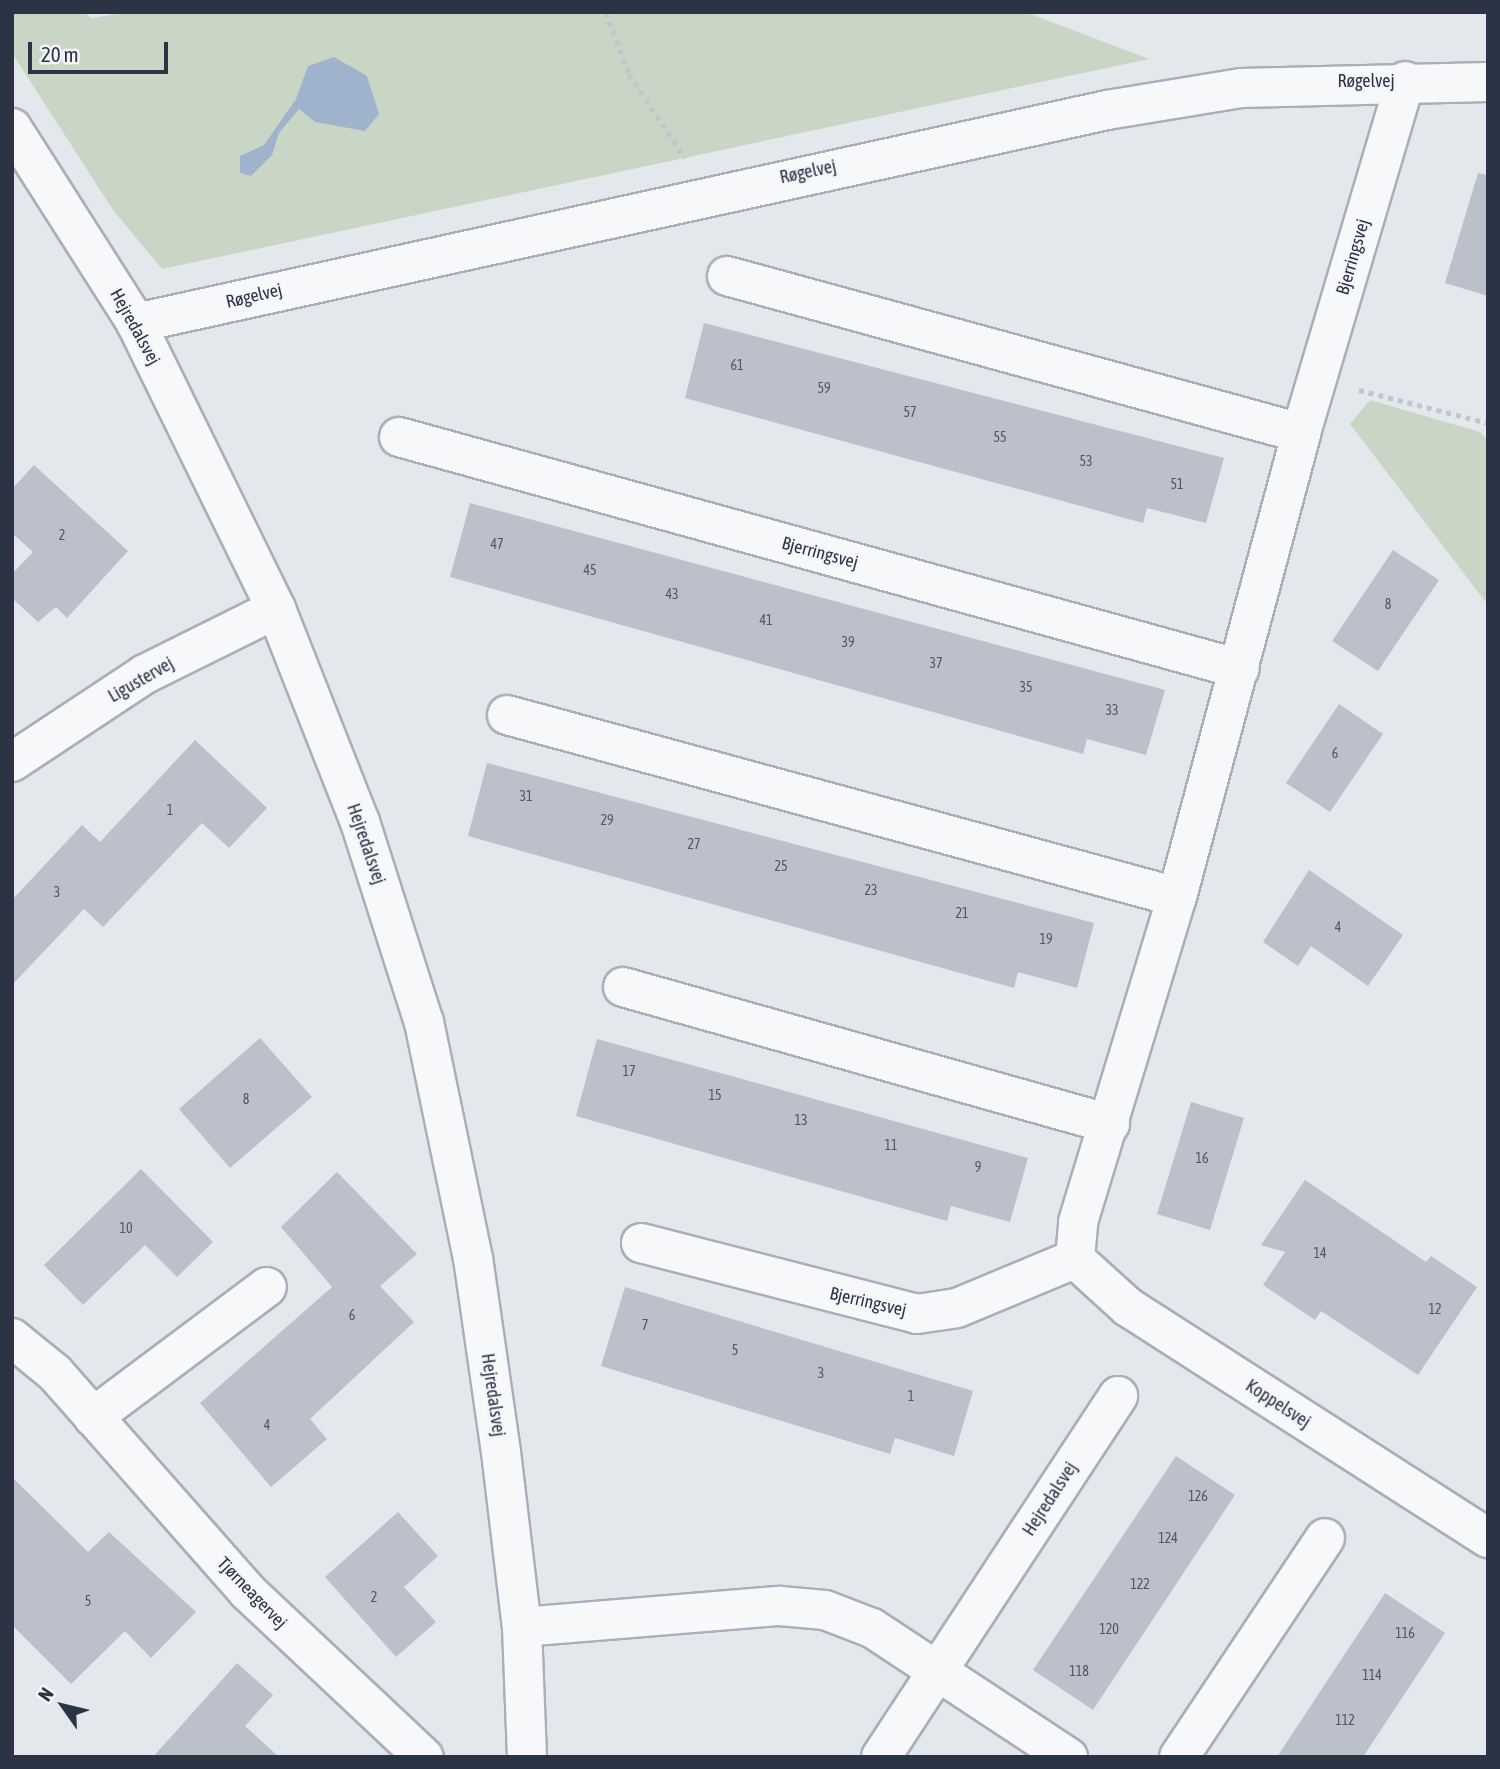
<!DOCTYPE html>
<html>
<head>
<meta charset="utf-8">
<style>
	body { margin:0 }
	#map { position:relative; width:1500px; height:1769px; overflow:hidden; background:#e4e7ec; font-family:"Asap Condensed",sans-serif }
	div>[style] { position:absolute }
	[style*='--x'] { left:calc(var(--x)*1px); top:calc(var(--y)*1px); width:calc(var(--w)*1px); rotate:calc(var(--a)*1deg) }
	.green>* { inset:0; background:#c9d6c5 }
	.water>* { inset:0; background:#9fb4cc }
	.building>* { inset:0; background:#bbc0ca }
	.path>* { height:4.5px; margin-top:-2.25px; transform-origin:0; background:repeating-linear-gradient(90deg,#c2c5cb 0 5px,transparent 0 10px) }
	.roads { filter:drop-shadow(2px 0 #a9aeb7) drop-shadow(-2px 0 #a9aeb7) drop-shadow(0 2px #a9aeb7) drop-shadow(0 -2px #a9aeb7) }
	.minor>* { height:38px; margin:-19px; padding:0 19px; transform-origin:19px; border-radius:19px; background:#f7f8fa }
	span { translate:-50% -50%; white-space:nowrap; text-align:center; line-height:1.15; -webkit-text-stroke:5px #f4f6f9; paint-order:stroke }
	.number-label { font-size:14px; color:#4f5766 }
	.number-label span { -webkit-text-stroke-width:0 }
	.street-label { font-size:18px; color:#2b3445 }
	.frame { position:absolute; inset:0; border:14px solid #2b3445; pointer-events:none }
	.north { position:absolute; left:28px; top:1671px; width:70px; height:70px; -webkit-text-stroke:5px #f4f6f9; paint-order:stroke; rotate:304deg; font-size:19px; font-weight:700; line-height:28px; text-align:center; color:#2b3445 }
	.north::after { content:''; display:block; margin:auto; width:24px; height:32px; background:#2b3445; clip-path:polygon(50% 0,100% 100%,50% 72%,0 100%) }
	.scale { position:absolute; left:28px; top:42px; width:140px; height:32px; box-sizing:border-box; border:4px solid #2b3445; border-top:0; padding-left:9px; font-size:21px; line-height:24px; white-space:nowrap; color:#2b3445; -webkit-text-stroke:5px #f4f6f9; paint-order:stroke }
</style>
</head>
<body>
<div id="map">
	<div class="green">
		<i style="clip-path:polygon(12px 12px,84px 12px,91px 18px,131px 12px,1025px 12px,1149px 59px,162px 269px,113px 210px,12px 53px)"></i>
		<i style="clip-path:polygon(1370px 400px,1480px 432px,1488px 441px,1488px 605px,1350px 424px)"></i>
	</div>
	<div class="water">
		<i style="clip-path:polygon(334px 57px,367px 76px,379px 114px,365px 131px,315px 122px,299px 109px,279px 133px,272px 155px,251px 176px,240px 173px,240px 156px,264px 145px,296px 99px,308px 66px)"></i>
	</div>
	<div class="building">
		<i style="clip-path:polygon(1478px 173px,1488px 175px,1488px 296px,1445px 283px)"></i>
		<i style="clip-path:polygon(704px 323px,1224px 458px,1206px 523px,1147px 508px,1143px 523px,685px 398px)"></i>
		<i style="clip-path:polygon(34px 465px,128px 551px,67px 618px,56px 607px,38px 622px,12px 598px,12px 574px,33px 552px,12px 533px,12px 489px)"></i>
		<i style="clip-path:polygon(470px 503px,1165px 690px,1146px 755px,1087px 739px,1083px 754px,450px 577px)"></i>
		<i style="clip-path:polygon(1393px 550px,1439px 580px,1378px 671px,1332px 641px)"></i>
		<i style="clip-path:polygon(1339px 704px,1383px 734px,1330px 812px,1286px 783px)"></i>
		<i style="clip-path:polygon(195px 740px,267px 808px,229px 848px,202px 823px,103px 927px,84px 909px,12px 985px,12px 900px,82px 825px,100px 842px)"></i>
		<i style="clip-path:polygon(487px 763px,1094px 923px,1077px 988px,1018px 972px,1014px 988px,468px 836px)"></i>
		<i style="clip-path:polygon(1309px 870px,1403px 935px,1368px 986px,1311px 946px,1298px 966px,1263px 942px)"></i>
		<i style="clip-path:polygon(260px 1038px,312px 1097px,230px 1168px,179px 1109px)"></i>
		<i style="clip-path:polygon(597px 1039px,1028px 1158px,1010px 1222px,951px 1206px,947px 1221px,576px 1116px)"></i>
		<i style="clip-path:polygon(1191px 1102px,1244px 1118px,1210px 1230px,1157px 1214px)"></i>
		<i style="clip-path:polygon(141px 1169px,213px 1242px,177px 1277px,145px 1245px,83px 1305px,44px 1265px)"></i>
		<i style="clip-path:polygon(337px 1172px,417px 1254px,380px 1286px,414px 1322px,310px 1419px,327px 1439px,271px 1487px,200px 1403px,332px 1287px,281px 1227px)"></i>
		<i style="clip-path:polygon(1305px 1180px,1426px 1262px,1431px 1256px,1477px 1287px,1418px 1375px,1321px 1311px,1315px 1320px,1263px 1285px,1285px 1252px,1261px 1245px)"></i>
		<i style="clip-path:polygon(625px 1287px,973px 1391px,954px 1456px,895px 1438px,890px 1454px,601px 1366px)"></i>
		<i style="clip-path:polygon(1176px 1456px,1235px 1495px,1093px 1710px,1033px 1670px)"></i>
		<i style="clip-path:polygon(12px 1477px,88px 1552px,109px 1532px,196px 1612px,151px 1658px,125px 1631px,71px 1684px,12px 1625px)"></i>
		<i style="clip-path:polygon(398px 1512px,438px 1556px,404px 1587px,436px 1622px,396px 1657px,325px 1577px)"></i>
		<i style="clip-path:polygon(1385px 1593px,1445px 1633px,1363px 1757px,1277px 1757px)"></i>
		<i style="clip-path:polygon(237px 1663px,273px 1695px,245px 1726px,279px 1757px,153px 1757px)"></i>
	</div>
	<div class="path">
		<i style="--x:606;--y:12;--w:66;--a:69.6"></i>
		<i style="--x:629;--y:74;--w:101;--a:56.3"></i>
		<i style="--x:1359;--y:390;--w:133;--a:14.3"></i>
	</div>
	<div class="roads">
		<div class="minor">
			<i style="--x:12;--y:128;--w:231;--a:57.5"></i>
			<i style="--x:136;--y:323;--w:318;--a:63.9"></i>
			<i style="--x:276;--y:609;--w:229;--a:68.5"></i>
			<i style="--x:360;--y:822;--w:210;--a:72.3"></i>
			<i style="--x:424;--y:1022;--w:241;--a:78.3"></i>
			<i style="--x:473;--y:1258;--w:196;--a:81.8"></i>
			<i style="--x:501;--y:1452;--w:176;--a:83.2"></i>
			<i style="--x:522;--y:1627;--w:130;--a:87.8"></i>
			<i style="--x:727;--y:276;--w:595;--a:15.3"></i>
			<i style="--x:136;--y:323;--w:994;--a:-12.37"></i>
			<i style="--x:1107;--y:110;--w:136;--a:-9.3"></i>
			<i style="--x:1241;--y:88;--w:247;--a:-1.4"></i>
			<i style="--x:399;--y:437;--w:872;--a:15.42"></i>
			<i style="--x:507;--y:715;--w:694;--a:15.2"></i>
			<i style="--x:12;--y:762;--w:159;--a:-33.5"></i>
			<i style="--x:145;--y:674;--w:146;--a:-26.4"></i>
			<i style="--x:623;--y:987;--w:506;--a:15.71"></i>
			<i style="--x:641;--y:1243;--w:285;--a:14.4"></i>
			<i style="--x:917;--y:1314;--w:40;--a:-8.5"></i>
			<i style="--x:957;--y:1308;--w:128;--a:-22.6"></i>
			<i style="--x:1075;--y:1259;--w:37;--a:-85"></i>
			<i style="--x:1078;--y:1222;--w:340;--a:-73.1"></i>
			<i style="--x:1177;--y:897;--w:480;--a:-75"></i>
			<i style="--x:1301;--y:433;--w:367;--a:-73.5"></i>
			<i style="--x:1075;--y:1259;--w:72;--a:42.2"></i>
			<i style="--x:1128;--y:1307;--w:428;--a:32.7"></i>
			<i style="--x:12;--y:1338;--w:55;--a:39.1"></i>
			<i style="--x:55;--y:1373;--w:292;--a:48.6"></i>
			<i style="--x:248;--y:1592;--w:241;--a:43.2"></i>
			<i style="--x:93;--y:1417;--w:217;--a:-36.8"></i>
			<i style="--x:522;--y:1627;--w:259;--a:-4.7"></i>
			<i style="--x:780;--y:1606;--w:45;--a:5.1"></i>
			<i style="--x:825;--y:1610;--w:50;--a:21"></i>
			<i style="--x:872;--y:1628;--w:235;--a:33.4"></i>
			<i style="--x:881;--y:1757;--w:432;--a:-56.7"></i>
			<i style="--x:1179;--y:1757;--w:263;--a:-56.3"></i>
		</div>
	</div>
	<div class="number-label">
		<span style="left:737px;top:365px">61</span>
		<span style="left:824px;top:388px">59</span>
		<span style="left:910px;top:412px">57</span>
		<span style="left:1000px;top:437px">55</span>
		<span style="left:1086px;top:461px">53</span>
		<span style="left:1177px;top:484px">51</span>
		<span style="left:62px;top:535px">2</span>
		<span style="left:497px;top:544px">47</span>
		<span style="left:590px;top:570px">45</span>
		<span style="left:672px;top:594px">43</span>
		<span style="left:1388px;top:604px">8</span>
		<span style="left:766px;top:620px">41</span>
		<span style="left:848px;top:642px">39</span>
		<span style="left:936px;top:663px">37</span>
		<span style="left:1026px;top:687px">35</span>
		<span style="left:1112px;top:710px">33</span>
		<span style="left:1335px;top:753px">6</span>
		<span style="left:526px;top:796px">31</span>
		<span style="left:170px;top:810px">1</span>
		<span style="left:607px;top:820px">29</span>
		<span style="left:694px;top:844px">27</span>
		<span style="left:781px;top:866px">25</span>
		<span style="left:871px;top:890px">23</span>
		<span style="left:57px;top:892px">3</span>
		<span style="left:962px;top:913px">21</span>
		<span style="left:1338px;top:927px">4</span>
		<span style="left:1046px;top:939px">19</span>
		<span style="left:629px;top:1071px">17</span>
		<span style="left:715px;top:1095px">15</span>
		<span style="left:246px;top:1099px">8</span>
		<span style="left:801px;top:1120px">13</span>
		<span style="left:891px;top:1145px">11</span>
		<span style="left:1202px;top:1158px">16</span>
		<span style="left:978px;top:1167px">9</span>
		<span style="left:126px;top:1228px">10</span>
		<span style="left:1320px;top:1253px">14</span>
		<span style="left:1435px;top:1309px">12</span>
		<span style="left:352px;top:1315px">6</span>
		<span style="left:645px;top:1325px">7</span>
		<span style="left:735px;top:1350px">5</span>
		<span style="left:821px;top:1373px">3</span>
		<span style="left:911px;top:1396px">1</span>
		<span style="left:267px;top:1425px">4</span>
		<span style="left:1198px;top:1496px">126</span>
		<span style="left:1168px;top:1538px">124</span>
		<span style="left:1140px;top:1584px">122</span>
		<span style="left:374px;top:1597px">2</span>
		<span style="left:88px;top:1601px">5</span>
		<span style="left:1109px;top:1629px">120</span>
		<span style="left:1405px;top:1633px">116</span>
		<span style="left:1079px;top:1671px">118</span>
		<span style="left:1372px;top:1675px">114</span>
		<span style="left:1345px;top:1720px">112</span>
	</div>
	<div class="street-label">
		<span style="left:1366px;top:81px">Røgelvej</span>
		<span style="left:808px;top:172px;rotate:-12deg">Røgelvej</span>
		<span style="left:1353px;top:257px;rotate:-74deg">Bjerringsvej</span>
		<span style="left:254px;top:296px;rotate:-13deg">Røgelvej</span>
		<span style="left:135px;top:327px;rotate:61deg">Hejredalsvej</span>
		<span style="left:820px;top:553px;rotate:15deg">Bjerringsvej</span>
		<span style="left:141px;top:680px;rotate:-30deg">Ligustervej</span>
		<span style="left:366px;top:844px;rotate:71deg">Hejredalsvej</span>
		<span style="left:868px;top:1302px;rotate:13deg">Bjerringsvej</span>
		<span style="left:493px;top:1395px;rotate:82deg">Hejredalsvej</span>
		<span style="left:1278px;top:1404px;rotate:33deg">Koppelsvej</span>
		<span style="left:1050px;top:1499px;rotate:-57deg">Hejredalsvej</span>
		<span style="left:252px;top:1593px;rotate:46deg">Tjørneagervej</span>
	</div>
	<div class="frame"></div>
	<div class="north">N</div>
	<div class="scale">20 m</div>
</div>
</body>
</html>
